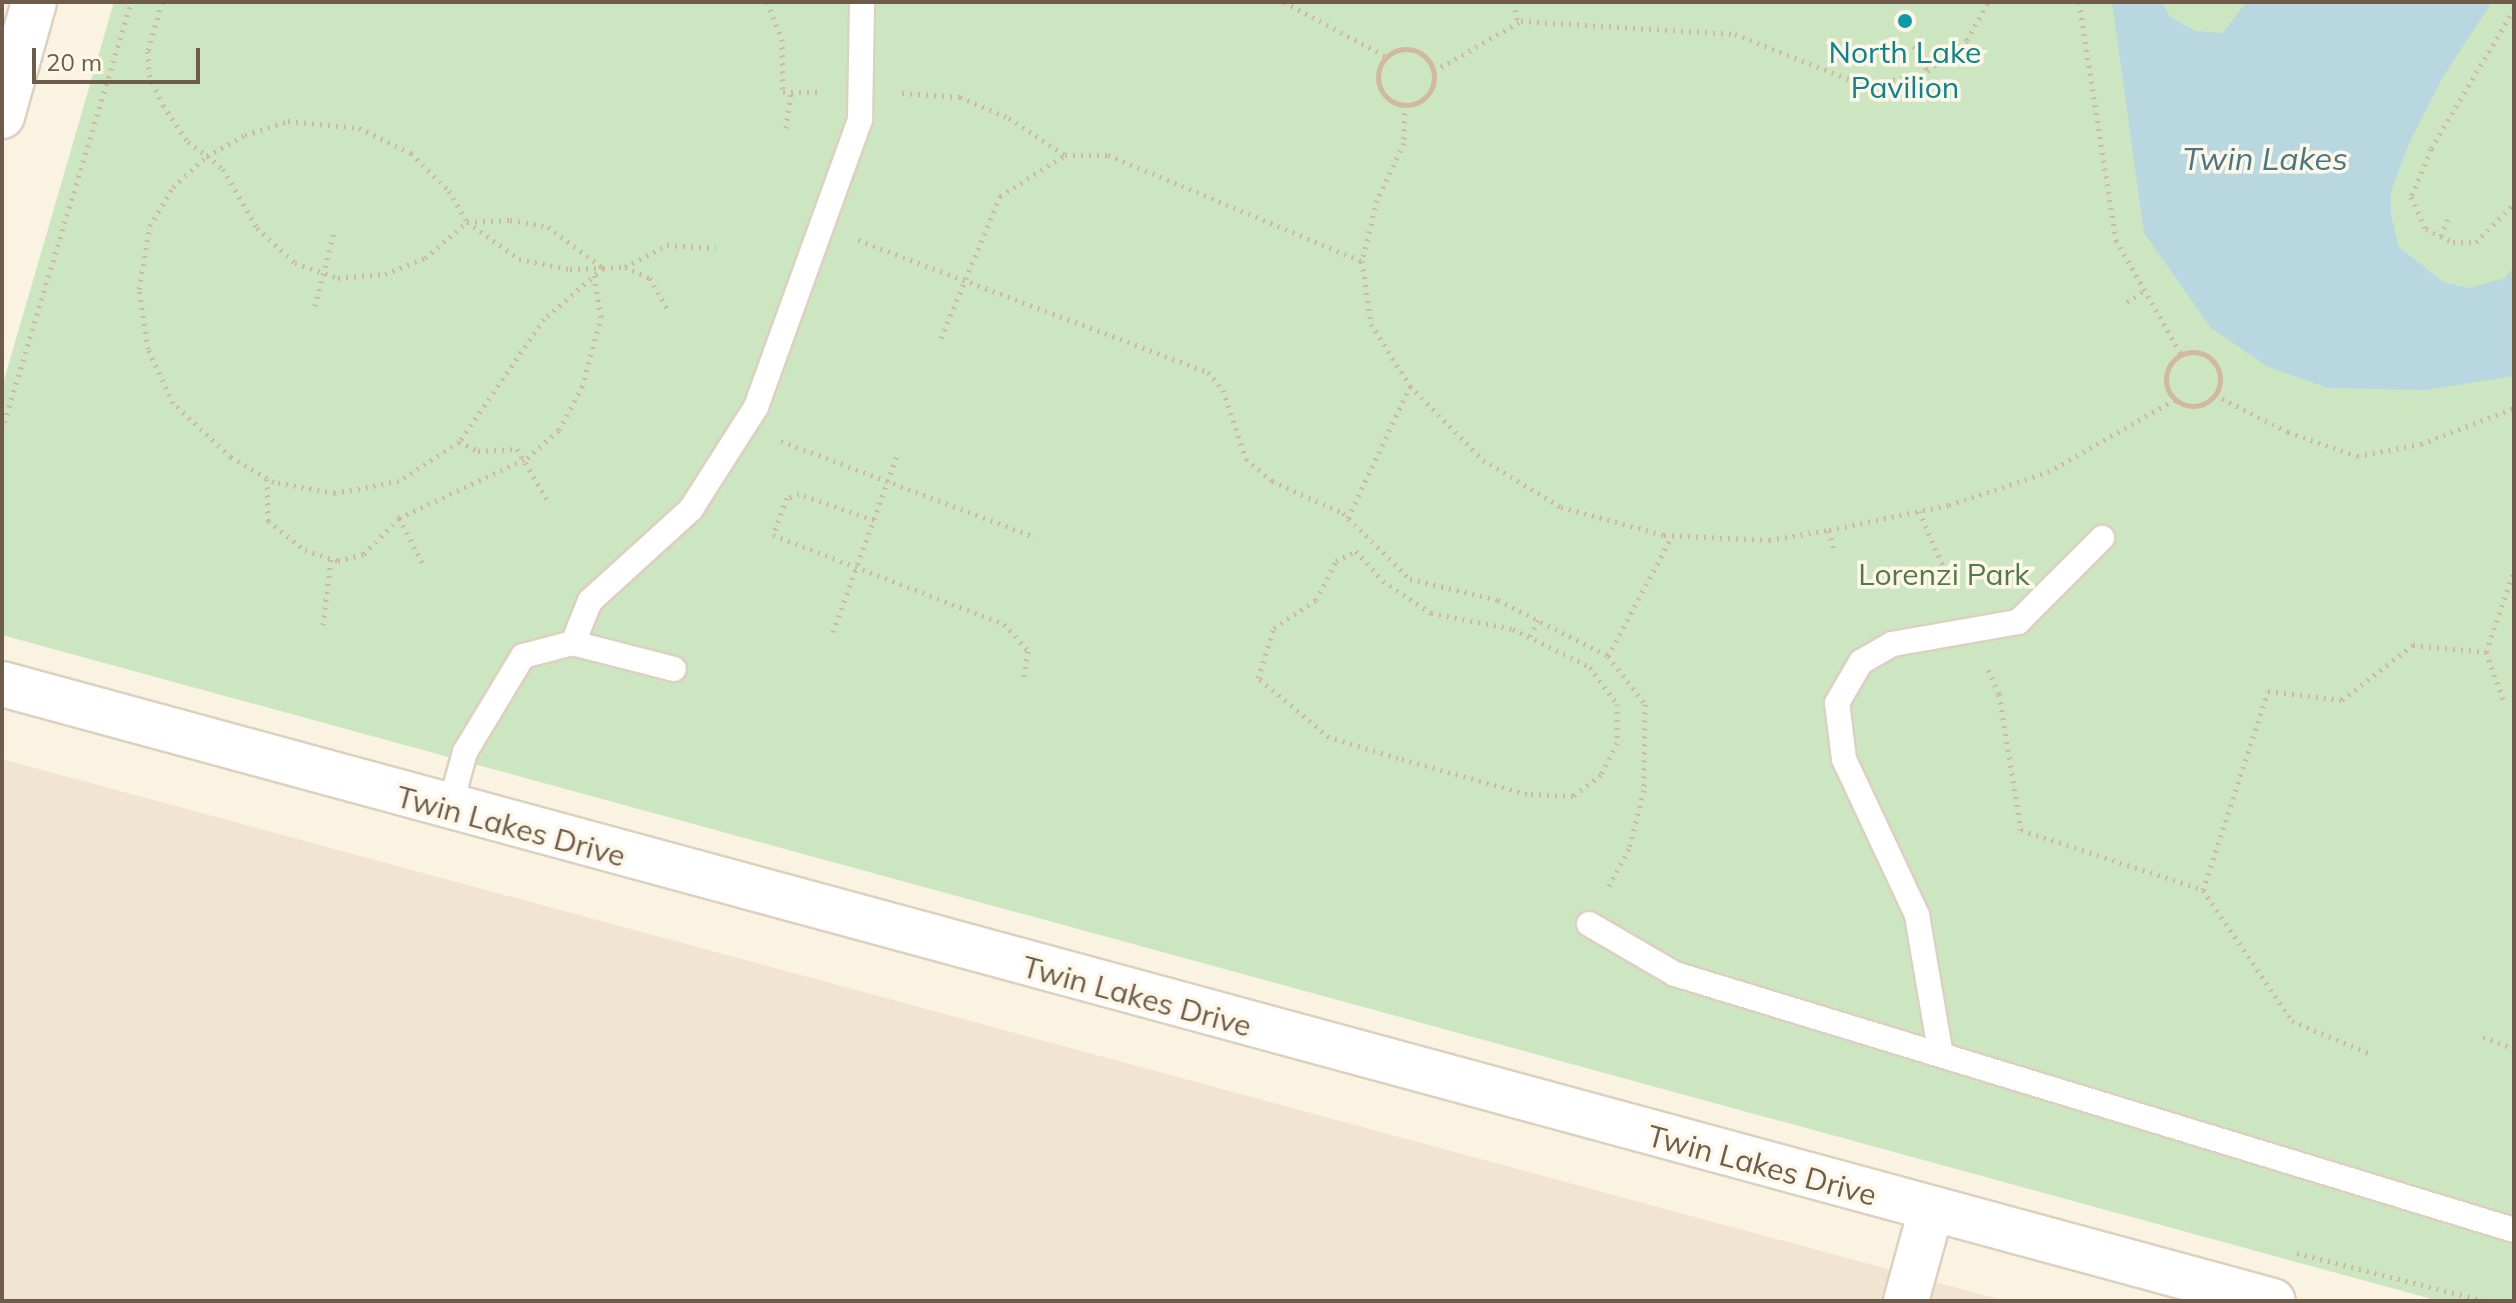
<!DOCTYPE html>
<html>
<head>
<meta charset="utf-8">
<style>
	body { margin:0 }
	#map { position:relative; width:2516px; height:1303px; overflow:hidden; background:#faf3e1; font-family:Mulish,sans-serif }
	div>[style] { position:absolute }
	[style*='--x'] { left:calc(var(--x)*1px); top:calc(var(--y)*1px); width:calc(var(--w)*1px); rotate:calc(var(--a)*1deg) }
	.residential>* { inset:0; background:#f1e5d1 }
	.green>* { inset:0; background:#cce6c2 }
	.water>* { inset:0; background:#b8d7e1 }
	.path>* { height:5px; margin-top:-2.5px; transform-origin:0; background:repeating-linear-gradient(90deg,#d1b89f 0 2px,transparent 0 8px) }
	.path>.ring { margin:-2.5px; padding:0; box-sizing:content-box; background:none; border:5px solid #d1b89f; border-radius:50% }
	.roads { filter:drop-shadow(2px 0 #ddd0be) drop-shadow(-2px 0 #ddd0be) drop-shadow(0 2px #ddd0be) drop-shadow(0 -2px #ddd0be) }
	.lane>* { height:24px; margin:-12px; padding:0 12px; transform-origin:12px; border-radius:12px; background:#fff }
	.street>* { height:44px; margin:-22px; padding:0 22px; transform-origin:22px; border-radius:22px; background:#fff }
	.secondary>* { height:44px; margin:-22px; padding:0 22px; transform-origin:22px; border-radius:22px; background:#fff }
	.dots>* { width:22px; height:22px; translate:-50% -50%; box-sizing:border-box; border:4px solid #fdf7e7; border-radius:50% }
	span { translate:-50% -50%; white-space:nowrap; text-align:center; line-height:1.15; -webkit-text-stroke:7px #fdf7e7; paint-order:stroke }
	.culture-label { font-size:30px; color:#0d838f }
	.park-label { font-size:30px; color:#517a46 }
	.street-label { font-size:30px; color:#6f5b4a }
	.water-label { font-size:32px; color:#4a7787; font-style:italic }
	.frame { position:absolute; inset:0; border:4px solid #6f5b4a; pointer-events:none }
	.scale { position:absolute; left:32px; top:48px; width:168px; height:36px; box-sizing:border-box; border:4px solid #6f5b4a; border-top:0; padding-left:10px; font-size:24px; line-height:28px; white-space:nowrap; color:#6f5b4a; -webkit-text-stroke:6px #fdf7e7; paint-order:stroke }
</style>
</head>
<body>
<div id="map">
	<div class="residential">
		<i style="clip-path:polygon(2px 759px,2006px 1301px,2px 1301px)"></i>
	</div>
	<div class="green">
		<i style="clip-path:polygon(114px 2px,2514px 2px,2514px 1301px,2439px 1301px,2px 635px,2px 387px)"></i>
	</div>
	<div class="water">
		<i style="clip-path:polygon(2112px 2px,2163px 2px,2169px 16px,2195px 31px,2223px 33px,2246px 2px,2492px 2px,2444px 75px,2410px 141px,2391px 191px,2391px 215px,2399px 247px,2445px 283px,2469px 288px,2505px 278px,2514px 267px,2514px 376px,2426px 390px,2328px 388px,2268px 367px,2211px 328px,2144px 233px)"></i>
	</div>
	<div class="path">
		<i style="--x:162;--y:2;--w:51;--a:105.9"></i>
		<i style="--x:148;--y:51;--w:24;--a:88"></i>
		<i style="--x:149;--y:75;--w:33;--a:65"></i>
		<i style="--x:163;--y:105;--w:45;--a:56"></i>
		<i style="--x:188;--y:142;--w:24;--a:36"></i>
		<i style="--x:207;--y:156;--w:21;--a:39"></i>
		<i style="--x:223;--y:169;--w:68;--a:60"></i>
		<i style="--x:257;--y:228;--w:52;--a:42.6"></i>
		<i style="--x:295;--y:263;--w:46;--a:19.2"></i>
		<i style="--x:338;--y:278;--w:47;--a:-4.9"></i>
		<i style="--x:385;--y:274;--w:43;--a:-21.8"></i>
		<i style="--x:425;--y:258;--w:55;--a:-40.6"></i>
		<i style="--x:467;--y:222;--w:43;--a:-2.7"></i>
		<i style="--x:510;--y:220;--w:39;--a:10"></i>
		<i style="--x:548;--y:227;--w:69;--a:36.7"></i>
		<i style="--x:603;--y:268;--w:78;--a:139.2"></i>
		<i style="--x:544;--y:319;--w:150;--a:124.6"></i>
		<i style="--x:459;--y:442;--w:72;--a:147"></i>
		<i style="--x:399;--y:481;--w:65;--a:169.4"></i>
		<i style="--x:335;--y:493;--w:62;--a:-169.8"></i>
		<i style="--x:274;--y:482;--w:50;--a:-149.8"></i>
		<i style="--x:231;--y:457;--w:79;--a:-137"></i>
		<i style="--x:173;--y:403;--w:60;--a:-114.8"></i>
		<i style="--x:148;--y:349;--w:61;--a:-98.5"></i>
		<i style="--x:139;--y:289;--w:64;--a:-80.1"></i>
		<i style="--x:150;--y:226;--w:45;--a:-59.5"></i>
		<i style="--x:173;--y:187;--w:46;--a:-42.4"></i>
		<i style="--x:207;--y:156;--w:43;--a:-28.9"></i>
		<i style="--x:245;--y:135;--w:45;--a:-18"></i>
		<i style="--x:288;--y:121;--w:71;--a:5.6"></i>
		<i style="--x:359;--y:128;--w:58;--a:25.7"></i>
		<i style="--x:411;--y:153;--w:54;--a:45"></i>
		<i style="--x:449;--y:191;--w:36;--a:60"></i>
		<i style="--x:467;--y:222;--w:64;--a:35.4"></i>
		<i style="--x:519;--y:259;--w:52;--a:11.1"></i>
		<i style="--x:570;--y:269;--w:33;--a:-2"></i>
		<i style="--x:603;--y:268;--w:22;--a:-3"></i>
		<i style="--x:625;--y:267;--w:27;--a:24"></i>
		<i style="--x:650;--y:278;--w:38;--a:61"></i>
		<i style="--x:767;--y:2;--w:40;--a:68"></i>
		<i style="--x:782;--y:39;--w:53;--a:88.9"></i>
		<i style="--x:783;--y:92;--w:37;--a:0"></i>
		<i style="--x:1284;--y:2;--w:117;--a:28.1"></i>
		<i style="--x:1513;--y:2;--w:21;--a:76"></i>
		<i style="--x:2079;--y:2;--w:241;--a:81.2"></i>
		<i style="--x:2116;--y:240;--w:131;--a:60.3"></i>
		<i style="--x:2514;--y:9;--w:163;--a:120.7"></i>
		<i style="--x:2431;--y:149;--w:52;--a:112.6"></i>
		<i style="--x:2411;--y:197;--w:35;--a:65"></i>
		<i style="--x:2426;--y:229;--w:30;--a:26"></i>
		<i style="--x:2453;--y:242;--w:23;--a:0"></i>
		<i style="--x:2476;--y:242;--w:54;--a:-45"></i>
		<i style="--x:1914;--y:46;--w:28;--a:63"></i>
		<i class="ring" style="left:1378px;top:49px;width:51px;height:51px"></i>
		<i style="--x:1434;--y:71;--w:100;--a:-29.9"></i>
		<i style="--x:1521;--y:21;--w:214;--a:3.5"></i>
		<i style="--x:1735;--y:34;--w:136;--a:21.6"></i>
		<i style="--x:1861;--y:84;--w:61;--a:-7.6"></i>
		<i style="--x:1921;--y:76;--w:58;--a:-38"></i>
		<i style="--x:1967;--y:40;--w:43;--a:-61.1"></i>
		<i style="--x:902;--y:93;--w:58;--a:3.9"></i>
		<i style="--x:960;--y:97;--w:53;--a:23.2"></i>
		<i style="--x:1009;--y:118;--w:67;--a:33.5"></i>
		<i style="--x:1405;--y:105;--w:38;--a:92"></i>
		<i style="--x:1404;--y:143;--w:63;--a:115.3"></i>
		<i style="--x:1377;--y:200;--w:63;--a:103.8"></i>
		<i style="--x:1362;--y:261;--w:64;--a:81.9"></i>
		<i style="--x:1371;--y:324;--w:73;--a:57.8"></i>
		<i style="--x:1410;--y:386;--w:104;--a:45.4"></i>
		<i style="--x:1483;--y:460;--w:91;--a:31.1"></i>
		<i style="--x:1561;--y:507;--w:107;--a:15.2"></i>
		<i style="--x:1664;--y:535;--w:105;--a:2.7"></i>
		<i style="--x:1769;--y:540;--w:61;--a:-9.5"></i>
		<i style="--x:1829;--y:530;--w:123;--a:-11.8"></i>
		<i style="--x:1949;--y:505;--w:104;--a:-18.4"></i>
		<i style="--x:2048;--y:472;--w:147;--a:-29.7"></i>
		<i style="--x:786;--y:128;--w:36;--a:-82"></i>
		<i style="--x:2441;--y:236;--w:18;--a:-68"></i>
		<i style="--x:858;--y:240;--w:374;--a:20.7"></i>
		<i style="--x:1208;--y:372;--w:23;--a:50"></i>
		<i style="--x:1223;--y:390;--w:73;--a:71.6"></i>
		<i style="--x:1246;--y:459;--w:34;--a:40"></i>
		<i style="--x:1272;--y:481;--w:78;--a:24.3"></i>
		<i style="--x:1343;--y:513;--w:94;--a:44.6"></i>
		<i style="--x:1410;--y:579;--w:90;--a:13.4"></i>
		<i style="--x:1498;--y:600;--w:123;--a:27"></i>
		<i style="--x:1608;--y:656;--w:61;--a:52.4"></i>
		<i style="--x:1645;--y:704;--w:86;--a:90.7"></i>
		<i style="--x:1644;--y:790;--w:61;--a:104.3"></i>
		<i style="--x:1629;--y:849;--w:44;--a:118.3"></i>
		<i style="--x:625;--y:267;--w:47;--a:-27.6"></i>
		<i style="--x:667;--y:245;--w:49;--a:3.5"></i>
		<i style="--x:2127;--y:302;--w:22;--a:-34"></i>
		<i style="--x:315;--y:306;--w:76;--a:-75.6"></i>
		<i style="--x:941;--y:338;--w:154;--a:-67.4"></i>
		<i style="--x:1000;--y:196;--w:77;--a:-32.2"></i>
		<i style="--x:1065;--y:155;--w:43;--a:0"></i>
		<i style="--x:1108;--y:155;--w:275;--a:22.7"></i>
		<i class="ring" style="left:2166px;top:352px;width:49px;height:49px"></i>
		<i style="--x:2215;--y:395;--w:82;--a:26.9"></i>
		<i style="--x:2288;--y:432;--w:73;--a:19.2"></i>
		<i style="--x:2357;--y:456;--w:65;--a:-10.6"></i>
		<i style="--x:2421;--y:444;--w:100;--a:-21.2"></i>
		<i style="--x:2;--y:430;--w:447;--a:-73.2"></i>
		<i style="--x:781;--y:441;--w:272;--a:20.7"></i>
		<i style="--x:459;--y:442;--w:21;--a:25"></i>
		<i style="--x:478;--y:451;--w:39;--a:-3"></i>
		<i style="--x:517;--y:449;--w:63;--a:59.3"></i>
		<i style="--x:267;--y:479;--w:42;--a:88.6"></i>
		<i style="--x:268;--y:521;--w:47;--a:38.1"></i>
		<i style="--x:305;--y:550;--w:35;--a:18"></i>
		<i style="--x:338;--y:561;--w:27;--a:-15"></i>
		<i style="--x:364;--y:554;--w:50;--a:-45.8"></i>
		<i style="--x:399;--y:518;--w:141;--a:-25.1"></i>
		<i style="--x:527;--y:458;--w:43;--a:-41.2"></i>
		<i style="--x:559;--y:430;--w:49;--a:-61.9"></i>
		<i style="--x:582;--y:387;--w:73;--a:-74.8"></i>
		<i style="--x:601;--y:317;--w:42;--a:-99.7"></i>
		<i style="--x:1919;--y:511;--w:87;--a:66.4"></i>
		<i style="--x:399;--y:518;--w:52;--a:62.4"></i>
		<i style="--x:1348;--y:518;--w:146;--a:-64.8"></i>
		<i style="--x:874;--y:520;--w:79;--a:-160.9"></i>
		<i style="--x:799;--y:494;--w:13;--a:162"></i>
		<i style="--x:787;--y:498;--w:40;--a:111"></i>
		<i style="--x:773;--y:535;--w:248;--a:21.1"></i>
		<i style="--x:1004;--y:624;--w:36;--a:48"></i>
		<i style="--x:1028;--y:651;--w:32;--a:99"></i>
		<i style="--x:1829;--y:530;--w:18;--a:77"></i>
		<i style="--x:1356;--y:551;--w:40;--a:48"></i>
		<i style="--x:1383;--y:581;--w:58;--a:33.7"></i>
		<i style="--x:1431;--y:613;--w:84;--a:11"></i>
		<i style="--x:1513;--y:629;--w:86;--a:26.3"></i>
		<i style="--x:1590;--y:667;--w:46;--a:53.9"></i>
		<i style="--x:1617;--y:704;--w:39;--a:90"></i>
		<i style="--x:1617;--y:743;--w:36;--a:117"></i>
		<i style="--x:1601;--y:775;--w:35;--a:143"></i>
		<i style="--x:1573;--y:796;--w:46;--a:-177.5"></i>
		<i style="--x:1527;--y:794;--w:134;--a:-164.4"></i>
		<i style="--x:1398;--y:758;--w:72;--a:-163.1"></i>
		<i style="--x:1329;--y:737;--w:92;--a:-140.3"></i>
		<i style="--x:1258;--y:678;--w:52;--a:-72.3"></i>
		<i style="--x:1274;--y:628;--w:50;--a:-33.7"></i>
		<i style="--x:1316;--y:600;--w:44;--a:-62.9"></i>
		<i style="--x:1336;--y:561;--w:22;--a:-27"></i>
		<i style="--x:323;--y:625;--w:66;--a:-83.1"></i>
		<i style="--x:833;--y:632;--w:188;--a:-70.1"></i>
		<i style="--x:1530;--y:636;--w:21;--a:-62"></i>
		<i style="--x:2486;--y:652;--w:86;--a:-70.9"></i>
		<i style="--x:1608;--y:656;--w:136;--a:-61.9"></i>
		<i style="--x:1988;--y:670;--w:26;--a:65"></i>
		<i style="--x:1999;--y:694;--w:138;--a:80.8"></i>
		<i style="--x:2021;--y:830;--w:192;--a:18.2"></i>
		<i style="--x:2203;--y:890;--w:209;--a:-71.9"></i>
		<i style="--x:2268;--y:691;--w:75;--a:6.9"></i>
		<i style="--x:2342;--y:700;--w:90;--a:-37.8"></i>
		<i style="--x:2413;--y:645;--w:73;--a:5.5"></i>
		<i style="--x:2486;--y:652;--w:53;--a:70.2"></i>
		<i style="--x:2203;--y:890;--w:158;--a:55.8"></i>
		<i style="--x:2292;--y:1021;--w:83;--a:22.6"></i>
		<i style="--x:2483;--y:1037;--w:33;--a:20"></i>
		<i style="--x:2297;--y:1253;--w:195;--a:14.3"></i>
	</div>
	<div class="roads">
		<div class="lane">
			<i style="--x:573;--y:643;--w:45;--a:-68"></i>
			<i style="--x:590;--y:601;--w:137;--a:-42.3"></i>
			<i style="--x:691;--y:509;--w:121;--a:-57.5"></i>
			<i style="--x:756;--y:407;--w:306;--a:-70.1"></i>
			<i style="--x:860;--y:119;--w:117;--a:-89"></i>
			<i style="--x:449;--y:810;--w:60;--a:-74.6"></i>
			<i style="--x:465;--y:752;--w:112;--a:-58.9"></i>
			<i style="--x:523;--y:656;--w:52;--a:-14.6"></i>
			<i style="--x:573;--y:643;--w:104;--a:14.4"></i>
			<i style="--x:1589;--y:924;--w:99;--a:30.2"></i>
			<i style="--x:1675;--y:974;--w:877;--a:16.97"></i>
			<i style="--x:1940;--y:1050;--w:137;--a:-99.7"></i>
			<i style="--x:1917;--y:915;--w:172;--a:-115.1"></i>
			<i style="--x:1844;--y:759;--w:56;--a:-97.1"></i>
			<i style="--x:1837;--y:703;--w:48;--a:-59.7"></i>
			<i style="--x:1861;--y:662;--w:36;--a:-30"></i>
			<i style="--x:1892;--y:644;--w:128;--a:-9.9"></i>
			<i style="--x:2018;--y:622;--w:119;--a:-45"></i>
		</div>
		<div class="street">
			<i style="--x:1906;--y:1301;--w:94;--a:-74.6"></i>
		</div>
		<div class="secondary">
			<i style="--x:2;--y:116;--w:118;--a:-74.3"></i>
			<i style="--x:2;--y:684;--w:2353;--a:15.2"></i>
		</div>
	</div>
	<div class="dots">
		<i style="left:1905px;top:21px;background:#0f9aa8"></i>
	</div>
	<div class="culture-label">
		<span style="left:1905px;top:69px">North Lake<br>Pavilion</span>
	</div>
	<div class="park-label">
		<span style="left:1944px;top:574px">Lorenzi Park</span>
	</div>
	<div class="street-label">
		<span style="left:511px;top:826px;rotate:15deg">Twin Lakes Drive</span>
		<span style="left:1137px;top:996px;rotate:15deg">Twin Lakes Drive</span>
		<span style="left:1762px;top:1165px;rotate:15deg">Twin Lakes Drive</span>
	</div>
	<div class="water-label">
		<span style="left:2265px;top:158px">Twin Lakes</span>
	</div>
	<div class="frame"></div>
	<div class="scale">20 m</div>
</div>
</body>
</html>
